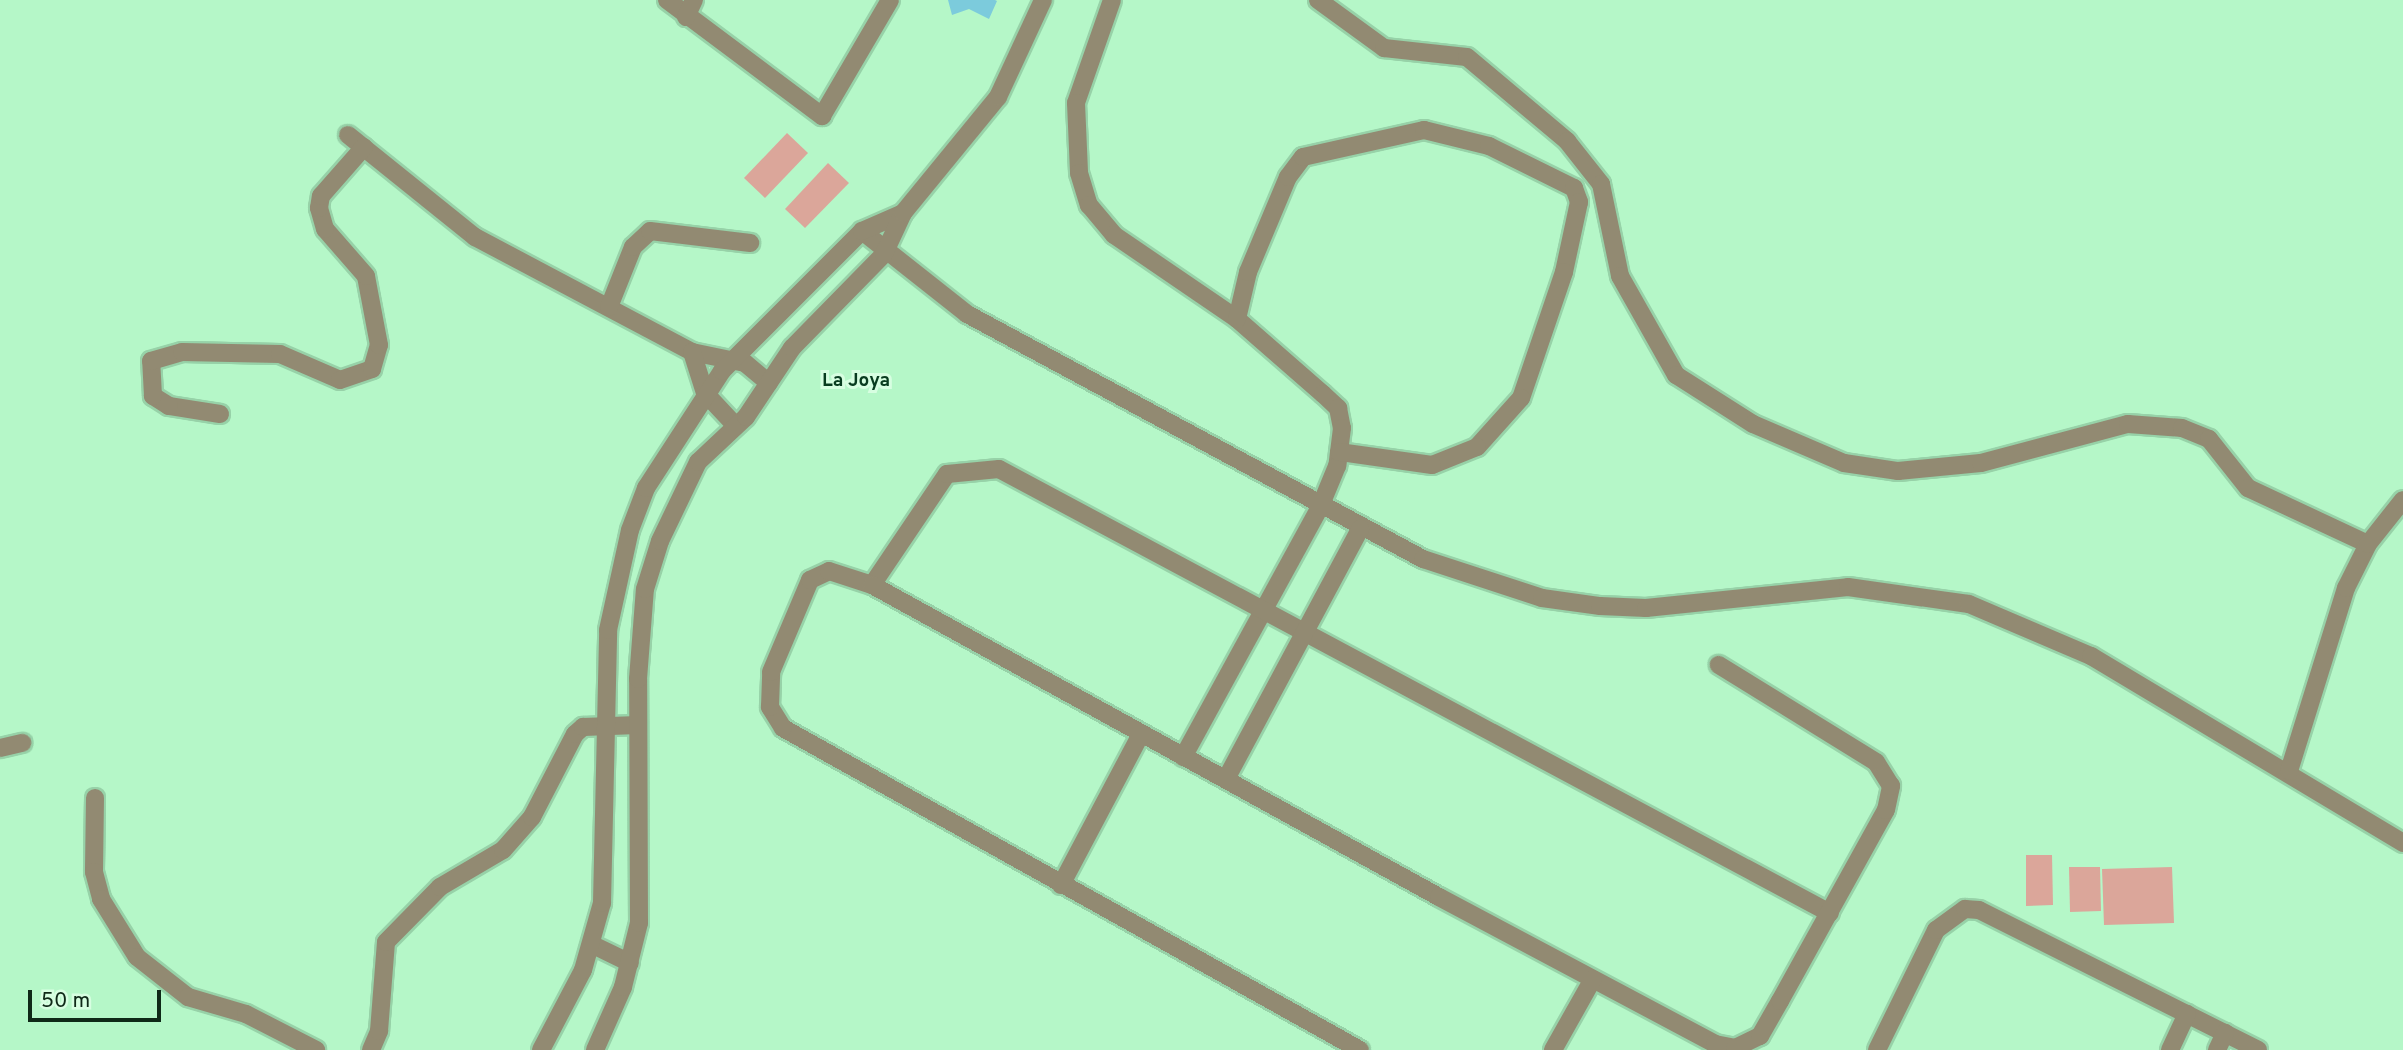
<!DOCTYPE html>
<html>
<head>
<meta charset="utf-8">
<style>
	body { margin:0 }
	#map { position:relative; width:2403px; height:1050px; overflow:hidden; background:#b5f7c8; font-family:Overpass,sans-serif }
	div>[style] { position:absolute }
	[style*='--x'] { left:calc(var(--x)*1px); top:calc(var(--y)*1px); width:calc(var(--w)*1px); rotate:calc(var(--a)*1deg) }
	.green>* { inset:0; background:#dba69a }
	.water>* { inset:0; background:#7ccbdc }
	.roads { filter:drop-shadow(2px 0 #97d2a8) drop-shadow(-2px 0 #97d2a8) drop-shadow(0 2px #97d2a8) drop-shadow(0 -2px #97d2a8) }
	.minor>* { height:18px; margin:-9px; padding:0 9px; transform-origin:9px; border-radius:9px; background:#928a72 }
	span { translate:-50% -50%; white-space:nowrap; text-align:center; line-height:1.15; -webkit-text-stroke:6px #d7fee1; paint-order:stroke }
	.neighbourhood-label { font-size:19px; color:#083c1f; font-weight:700 }
	.scale { position:absolute; left:28px; top:990px; width:133px; height:32px; box-sizing:border-box; border:4px solid #0f2918; border-top:0; padding-left:9px; font-size:21px; line-height:24px; white-space:nowrap; color:#0f2918; -webkit-text-stroke:5px #d7fee1; paint-order:stroke }
</style>
</head>
<body>
<div id="map">
	<div class="green">
		<i style="clip-path:polygon(787px 133px,808px 153px,765px 198px,744px 178px)"></i>
		<i style="clip-path:polygon(828px 163px,849px 183px,805px 228px,785px 209px)"></i>
		<i style="clip-path:polygon(2026px 855px,2052px 855px,2053px 905px,2026px 906px)"></i>
		<i style="clip-path:polygon(2069px 867px,2100px 867px,2101px 911px,2070px 912px)"></i>
		<i style="clip-path:polygon(2172px 867px,2174px 923px,2104px 925px,2102px 869px)"></i>
	</div>
	<div class="water">
		<i style="clip-path:polygon(948px 0,995px 0,997px 1px,989px 19px,969px 9px,952px 15px)"></i>
	</div>
	<div class="roads">
		<div class="minor">
			<i style="--x:667;--y:0;--w:194;--a:36.8"></i>
			<i style="--x:822;--y:116;--w:134;--a:-59.6"></i>
			<i style="--x:1112;--y:0;--w:109;--a:109.3"></i>
			<i style="--x:1076;--y:103;--w:70;--a:87.5"></i>
			<i style="--x:1079;--y:173;--w:34;--a:73"></i>
			<i style="--x:1089;--y:205;--w:39;--a:50"></i>
			<i style="--x:1114;--y:235;--w:149;--a:34.3"></i>
			<i style="--x:1237;--y:319;--w:114;--a:41.1"></i>
			<i style="--x:1323;--y:394;--w:21;--a:43"></i>
			<i style="--x:1338;--y:408;--w:20;--a:79"></i>
			<i style="--x:1342;--y:428;--w:38;--a:97"></i>
			<i style="--x:1337;--y:466;--w:44;--a:112.5"></i>
			<i style="--x:1320;--y:507;--w:285;--a:118.7"></i>
			<i style="--x:1318;--y:0;--w:82;--a:36"></i>
			<i style="--x:1384;--y:48;--w:83;--a:6.2"></i>
			<i style="--x:1467;--y:57;--w:131;--a:40"></i>
			<i style="--x:1567;--y:141;--w:55;--a:51.7"></i>
			<i style="--x:1601;--y:184;--w:94;--a:78.3"></i>
			<i style="--x:1620;--y:276;--w:114;--a:60.5"></i>
			<i style="--x:1676;--y:375;--w:91;--a:32.5"></i>
			<i style="--x:1753;--y:424;--w:99;--a:23.2"></i>
			<i style="--x:1844;--y:463;--w:55;--a:8.4"></i>
			<i style="--x:1898;--y:471;--w:83;--a:-5.5"></i>
			<i style="--x:1981;--y:463;--w:152;--a:-14.9"></i>
			<i style="--x:2128;--y:424;--w:54;--a:4.2"></i>
			<i style="--x:2182;--y:428;--w:29;--a:22"></i>
			<i style="--x:2209;--y:439;--w:63;--a:51.5"></i>
			<i style="--x:2248;--y:488;--w:132;--a:25"></i>
			<i style="--x:686;--y:17;--w:19;--a:-65"></i>
			<i style="--x:348;--y:135;--w:163;--a:38.8"></i>
			<i style="--x:475;--y:237;--w:246;--a:27.9"></i>
			<i style="--x:692;--y:352;--w:54;--a:11.7"></i>
			<i style="--x:745;--y:363;--w:31;--a:40"></i>
			<i style="--x:862;--y:231;--w:134;--a:38.3"></i>
			<i style="--x:967;--y:314;--w:518;--a:28.25"></i>
			<i style="--x:1423;--y:559;--w:125;--a:18.1"></i>
			<i style="--x:1542;--y:598;--w:59;--a:7.9"></i>
			<i style="--x:1600;--y:606;--w:46;--a:2.5"></i>
			<i style="--x:1646;--y:608;--w:203;--a:-5.9"></i>
			<i style="--x:1848;--y:587;--w:122;--a:8"></i>
			<i style="--x:1969;--y:604;--w:133;--a:23.1"></i>
			<i style="--x:2091;--y:656;--w:364;--a:30.9"></i>
			<i style="--x:609;--y:307;--w:65;--a:-68.2"></i>
			<i style="--x:633;--y:247;--w:23;--a:-43"></i>
			<i style="--x:650;--y:231;--w:101;--a:6.8"></i>
			<i style="--x:1237;--y:319;--w:48;--a:-76.8"></i>
			<i style="--x:1248;--y:272;--w:103;--a:-67.2"></i>
			<i style="--x:1288;--y:177;--w:25;--a:-53"></i>
			<i style="--x:1303;--y:157;--w:124;--a:-12.6"></i>
			<i style="--x:1424;--y:130;--w:67;--a:13.8"></i>
			<i style="--x:1489;--y:146;--w:95;--a:26.3"></i>
			<i style="--x:1574;--y:188;--w:15;--a:70"></i>
			<i style="--x:1579;--y:202;--w:72;--a:102.1"></i>
			<i style="--x:1564;--y:272;--w:133;--a:108.8"></i>
			<i style="--x:1521;--y:398;--w:66;--a:131.9"></i>
			<i style="--x:1477;--y:447;--w:48;--a:158.2"></i>
			<i style="--x:1432;--y:465;--w:94;--a:-172"></i>
			<i style="--x:692;--y:352;--w:43;--a:72.4"></i>
			<i style="--x:705;--y:393;--w:45;--a:46.8"></i>
			<i style="--x:220;--y:414;--w:52;--a:-171.1"></i>
			<i style="--x:169;--y:406;--w:19;--a:-148"></i>
			<i style="--x:153;--y:396;--w:35;--a:-93"></i>
			<i style="--x:151;--y:361;--w:32;--a:-16"></i>
			<i style="--x:182;--y:352;--w:98;--a:1.2"></i>
			<i style="--x:280;--y:354;--w:65;--a:23.4"></i>
			<i style="--x:340;--y:380;--w:34;--a:-19"></i>
			<i style="--x:372;--y:369;--w:25;--a:-74"></i>
			<i style="--x:379;--y:345;--w:70;--a:-100.7"></i>
			<i style="--x:366;--y:276;--w:62;--a:-131.1"></i>
			<i style="--x:325;--y:229;--w:22;--a:-106"></i>
			<i style="--x:319;--y:208;--w:12;--a:-81"></i>
			<i style="--x:321;--y:196;--w:65;--a:-48.7"></i>
			<i style="--x:872;--y:585;--w:134;--a:-56"></i>
			<i style="--x:947;--y:474;--w:52;--a:-5.5"></i>
			<i style="--x:999;--y:469;--w:942;--a:28.12"></i>
			<i style="--x:0;--y:748;--w:23;--a:-13"></i>
			<i style="--x:2289;--y:771;--w:192;--a:-72.7"></i>
			<i style="--x:2346;--y:588;--w:49;--a:-63.4"></i>
			<i style="--x:2368;--y:544;--w:56;--a:-51.5"></i>
			<i style="--x:1226;--y:779;--w:284;--a:-61.8"></i>
			<i style="--x:95;--y:798;--w:74;--a:90.8"></i>
			<i style="--x:94;--y:872;--w:28;--a:75"></i>
			<i style="--x:101;--y:899;--w:68;--a:58.2"></i>
			<i style="--x:137;--y:957;--w:65;--a:38.1"></i>
			<i style="--x:188;--y:997;--w:60;--a:16.3"></i>
			<i style="--x:246;--y:1014;--w:79;--a:27.2"></i>
			<i style="--x:1061;--y:885;--w:171;--a:-62.1"></i>
			<i style="--x:593;--y:945;--w:41;--a:25.9"></i>
			<i style="--x:371;--y:1050;--w:21;--a:-67"></i>
			<i style="--x:379;--y:1031;--w:89;--a:-85.5"></i>
			<i style="--x:386;--y:942;--w:77;--a:-45.5"></i>
			<i style="--x:440;--y:887;--w:73;--a:-30.4"></i>
			<i style="--x:503;--y:850;--w:44;--a:-48.7"></i>
			<i style="--x:532;--y:817;--w:93;--a:-62.6"></i>
			<i style="--x:575;--y:734;--w:11;--a:-41"></i>
			<i style="--x:583;--y:727;--w:55;--a:-2.1"></i>
			<i style="--x:541;--y:1050;--w:90;--a:-62.3"></i>
			<i style="--x:583;--y:970;--w:70;--a:-74.2"></i>
			<i style="--x:602;--y:903;--w:273;--a:-88.7"></i>
			<i style="--x:608;--y:630;--w:102;--a:-77.6"></i>
			<i style="--x:630;--y:530;--w:45;--a:-69.1"></i>
			<i style="--x:646;--y:488;--w:140;--a:-57"></i>
			<i style="--x:722;--y:371;--w:198;--a:-45"></i>
			<i style="--x:862;--y:231;--w:45;--a:-23.7"></i>
			<i style="--x:595;--y:1050;--w:69;--a:-66"></i>
			<i style="--x:623;--y:987;--w:66;--a:-76"></i>
			<i style="--x:639;--y:923;--w:244;--a:-90.2"></i>
			<i style="--x:638;--y:679;--w:90;--a:-85.6"></i>
			<i style="--x:645;--y:589;--w:50;--a:-72.6"></i>
			<i style="--x:660;--y:541;--w:88;--a:-64.3"></i>
			<i style="--x:698;--y:462;--w:66;--a:-43.2"></i>
			<i style="--x:746;--y:417;--w:83;--a:-56.3"></i>
			<i style="--x:792;--y:348;--w:132;--a:-45.6"></i>
			<i style="--x:884;--y:254;--w:45;--a:-65.1"></i>
			<i style="--x:903;--y:213;--w:150;--a:-50.7"></i>
			<i style="--x:998;--y:97;--w:107;--a:-65.1"></i>
			<i style="--x:1360;--y:1050;--w:661;--a:-150.84"></i>
			<i style="--x:783;--y:728;--w:25;--a:-122"></i>
			<i style="--x:770;--y:707;--w:35;--a:-88"></i>
			<i style="--x:771;--y:672;--w:100;--a:-67"></i>
			<i style="--x:810;--y:580;--w:21;--a:-25"></i>
			<i style="--x:829;--y:571;--w:45;--a:18"></i>
			<i style="--x:872;--y:585;--w:647;--a:28.82"></i>
			<i style="--x:1439;--y:897;--w:313;--a:28"></i>
			<i style="--x:1715;--y:1044;--w:20;--a:11"></i>
			<i style="--x:1735;--y:1048;--w:28;--a:-26"></i>
			<i style="--x:1760;--y:1036;--w:40;--a:-60.3"></i>
			<i style="--x:1780;--y:1001;--w:218;--a:-61"></i>
			<i style="--x:1886;--y:810;--w:25;--a:-78"></i>
			<i style="--x:1891;--y:786;--w:28;--a:-122"></i>
			<i style="--x:1876;--y:762;--w:185;--a:-148.3"></i>
			<i style="--x:1553;--y:1050;--w:81;--a:-60.6"></i>
			<i style="--x:1877;--y:1050;--w:134;--a:-63.8"></i>
			<i style="--x:1936;--y:930;--w:36;--a:-36"></i>
			<i style="--x:1965;--y:909;--w:14;--a:4"></i>
			<i style="--x:1979;--y:910;--w:312;--a:26.6"></i>
			<i style="--x:2170;--y:1050;--w:40;--a:-65"></i>
			<i style="--x:2217;--y:1050;--w:19;--a:-65"></i>
		</div>
	</div>
	<div class="neighbourhood-label">
		<span style="left:856px;top:382px">La Joya</span>
	</div>
	<div class="scale">50 m</div>
</div>
</body>
</html>
